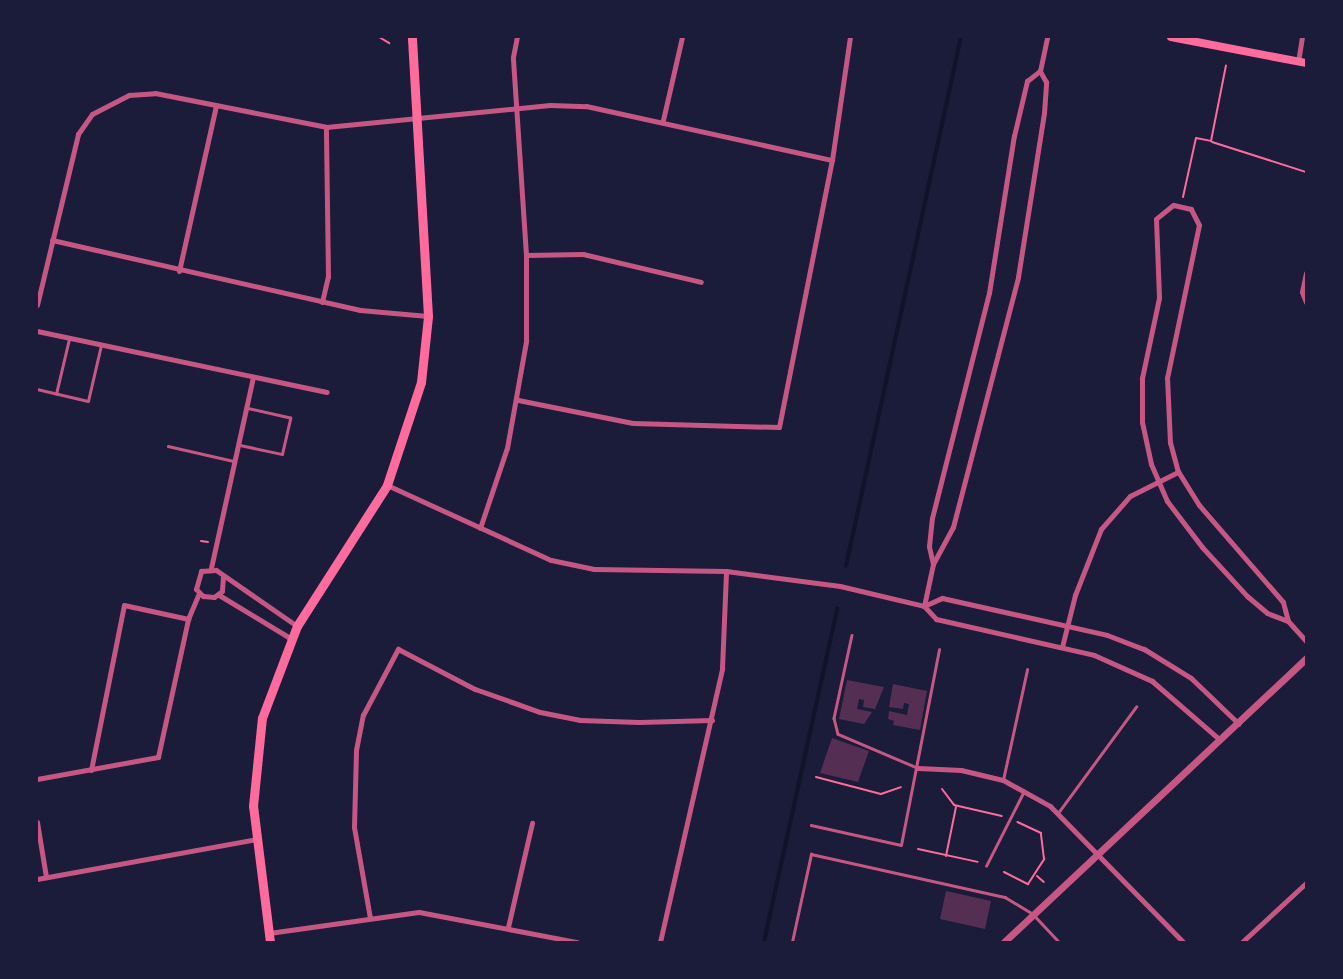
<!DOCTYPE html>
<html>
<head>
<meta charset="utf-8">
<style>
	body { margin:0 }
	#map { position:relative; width:1343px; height:979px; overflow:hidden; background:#1b1b3a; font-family:"PT Sans Narrow",sans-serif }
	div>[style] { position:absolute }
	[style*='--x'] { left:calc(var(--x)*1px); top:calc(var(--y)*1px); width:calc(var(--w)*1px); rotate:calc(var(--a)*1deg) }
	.stream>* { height:3.5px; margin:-1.75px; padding:0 1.75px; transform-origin:1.75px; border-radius:1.75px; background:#12122b }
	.building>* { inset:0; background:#542f53 }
	.path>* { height:2px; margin:-1px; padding:0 1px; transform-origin:1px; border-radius:1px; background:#ff6b9d }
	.service>* { height:2.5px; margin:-1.25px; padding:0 1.25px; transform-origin:1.25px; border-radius:1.25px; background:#c65784 }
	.minor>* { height:5px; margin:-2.5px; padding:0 2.5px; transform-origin:2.5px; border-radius:2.5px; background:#c65784 }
	.tertiary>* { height:7px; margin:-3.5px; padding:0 3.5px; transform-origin:3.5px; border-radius:3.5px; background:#c65784 }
	.secondary>* { height:8px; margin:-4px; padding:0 4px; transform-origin:4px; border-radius:4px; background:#ff6b9d }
	.primary>* { height:9px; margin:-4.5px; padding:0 4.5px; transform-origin:4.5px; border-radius:4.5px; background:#ff6b9d }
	span { translate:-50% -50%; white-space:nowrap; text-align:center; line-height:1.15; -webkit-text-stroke:5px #1b1b3a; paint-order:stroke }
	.frame { position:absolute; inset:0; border:38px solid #1b1b3a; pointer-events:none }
</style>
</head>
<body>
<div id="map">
	<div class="stream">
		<i style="--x:846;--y:566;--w:541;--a:-77.74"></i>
		<i style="--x:764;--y:942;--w:341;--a:-77.6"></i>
	</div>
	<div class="building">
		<i style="clip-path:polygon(847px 680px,884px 687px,875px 709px,863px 707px,864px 700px,859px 699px,857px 709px,872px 712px,864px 724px,839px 719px)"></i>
		<i style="clip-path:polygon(893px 684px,927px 691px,920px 730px,893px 725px,894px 721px,888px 719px,889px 711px,907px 715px,909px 704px,904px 703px,903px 709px,889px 707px)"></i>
		<i style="clip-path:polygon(832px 738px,869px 751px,858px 782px,820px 773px)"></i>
		<i style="clip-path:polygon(946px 891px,991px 901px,985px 929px,940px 919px)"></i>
	</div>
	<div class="path">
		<i style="--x:379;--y:37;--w:12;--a:31"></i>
		<i style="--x:1212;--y:142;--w:99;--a:17.7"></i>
		<i style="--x:1183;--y:197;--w:60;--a:-77.6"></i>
		<i style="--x:1196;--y:138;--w:15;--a:11"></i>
		<i style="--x:1211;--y:141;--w:77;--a:-78.8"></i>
		<i style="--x:201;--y:541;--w:7;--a:8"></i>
		<i style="--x:816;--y:777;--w:67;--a:14.7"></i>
		<i style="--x:881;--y:794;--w:21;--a:-19"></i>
		<i style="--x:942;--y:789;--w:20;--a:53"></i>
		<i style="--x:954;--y:805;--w:49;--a:12.9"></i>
		<i style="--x:918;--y:849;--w:61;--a:12.2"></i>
		<i style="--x:946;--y:856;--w:50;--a:-78.5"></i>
		<i style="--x:1004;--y:872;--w:27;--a:27"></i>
		<i style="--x:1028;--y:884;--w:30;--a:-57"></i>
		<i style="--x:1044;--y:859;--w:26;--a:-97"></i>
		<i style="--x:1041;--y:833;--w:26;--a:-155"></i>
		<i style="--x:1037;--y:876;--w:9;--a:41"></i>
	</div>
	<div class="service">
		<i style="--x:37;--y:389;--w:52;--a:13.2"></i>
		<i style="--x:88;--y:401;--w:57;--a:-76.9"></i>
		<i style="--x:56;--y:394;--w:57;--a:-76.7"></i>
		<i style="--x:240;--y:445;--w:43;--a:12.1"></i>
		<i style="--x:282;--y:454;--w:37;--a:-77"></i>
		<i style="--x:290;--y:418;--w:45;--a:-167.2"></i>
		<i style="--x:168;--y:446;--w:68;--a:12.8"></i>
		<i style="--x:852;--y:635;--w:85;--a:102.2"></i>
		<i style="--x:834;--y:718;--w:16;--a:76"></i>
		<i style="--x:838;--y:734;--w:87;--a:23"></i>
		<i style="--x:1003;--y:780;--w:113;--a:-77.7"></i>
		<i style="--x:1058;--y:813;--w:132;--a:-53.7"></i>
		<i style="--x:811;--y:825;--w:92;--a:12.5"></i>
		<i style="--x:901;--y:845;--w:199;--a:-79"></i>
		<i style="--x:986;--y:866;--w:84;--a:-63.1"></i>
		<i style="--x:792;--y:942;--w:90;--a:-77.8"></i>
		<i style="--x:811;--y:854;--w:199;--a:12.5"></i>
		<i style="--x:1005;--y:897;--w:33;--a:31"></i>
		<i style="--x:1033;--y:914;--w:38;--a:47"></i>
	</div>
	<div class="minor">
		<i style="--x:1298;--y:62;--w:25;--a:-81"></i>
		<i style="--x:663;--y:120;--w:85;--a:-77.1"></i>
		<i style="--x:52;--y:240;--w:316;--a:12.8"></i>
		<i style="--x:360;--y:310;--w:68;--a:5"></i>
		<i style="--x:526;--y:255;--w:57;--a:-1"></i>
		<i style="--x:583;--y:254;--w:121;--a:13.3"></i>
		<i style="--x:179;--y:271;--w:170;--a:-77.4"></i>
		<i style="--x:1306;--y:273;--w:19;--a:102"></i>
		<i style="--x:1302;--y:292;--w:11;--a:68"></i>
		<i style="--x:322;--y:302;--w:26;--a:-77"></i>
		<i style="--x:328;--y:277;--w:150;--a:-90.8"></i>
		<i style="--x:37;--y:305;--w:176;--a:-76.5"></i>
		<i style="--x:78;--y:134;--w:24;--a:-55"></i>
		<i style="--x:92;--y:114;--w:42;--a:-27.2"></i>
		<i style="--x:129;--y:95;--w:26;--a:-4"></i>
		<i style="--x:155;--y:93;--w:174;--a:11.2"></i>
		<i style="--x:326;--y:127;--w:225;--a:-5.6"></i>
		<i style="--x:550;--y:105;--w:36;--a:2"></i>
		<i style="--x:586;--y:106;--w:252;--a:12.4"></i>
		<i style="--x:37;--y:331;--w:296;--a:11.9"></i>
		<i style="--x:518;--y:400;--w:117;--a:11.3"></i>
		<i style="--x:633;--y:423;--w:146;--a:1.6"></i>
		<i style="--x:779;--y:427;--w:272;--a:-78.8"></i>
		<i style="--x:832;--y:160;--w:124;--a:-81.7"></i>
		<i style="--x:387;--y:485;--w:180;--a:24.6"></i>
		<i style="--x:551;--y:560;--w:44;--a:11.8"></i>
		<i style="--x:594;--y:569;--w:132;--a:0.9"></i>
		<i style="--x:726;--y:571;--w:115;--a:7.5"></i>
		<i style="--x:840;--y:586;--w:86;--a:13.4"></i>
		<i style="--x:924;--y:606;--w:18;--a:47"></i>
		<i style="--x:936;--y:619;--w:162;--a:12.8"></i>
		<i style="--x:1094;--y:655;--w:64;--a:24.1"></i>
		<i style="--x:1152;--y:681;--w:90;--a:40.9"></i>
		<i style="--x:480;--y:528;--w:84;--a:-71.4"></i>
		<i style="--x:507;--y:448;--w:109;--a:-79.9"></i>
		<i style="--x:526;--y:341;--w:86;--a:-90"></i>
		<i style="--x:526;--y:255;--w:198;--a:-93.8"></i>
		<i style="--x:513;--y:57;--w:20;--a:-79"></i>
		<i style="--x:933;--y:564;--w:42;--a:-61.6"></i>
		<i style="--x:953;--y:527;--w:258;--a:-75.4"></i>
		<i style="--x:1018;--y:277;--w:166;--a:-81"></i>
		<i style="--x:1044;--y:113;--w:31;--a:-86"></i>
		<i style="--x:1046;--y:82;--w:13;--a:-119"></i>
		<i style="--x:211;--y:568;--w:196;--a:-77.6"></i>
		<i style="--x:223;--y:576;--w:15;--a:94"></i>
		<i style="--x:222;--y:591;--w:10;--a:143"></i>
		<i style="--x:214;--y:597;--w:11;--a:-175"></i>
		<i style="--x:203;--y:596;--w:10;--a:-135"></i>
		<i style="--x:196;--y:589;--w:19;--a:-74"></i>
		<i style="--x:201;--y:571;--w:15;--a:-4"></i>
		<i style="--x:216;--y:570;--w:98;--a:34.7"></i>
		<i style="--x:219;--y:595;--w:83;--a:31.2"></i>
		<i style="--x:924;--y:606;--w:43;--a:-77.9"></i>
		<i style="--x:933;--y:564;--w:18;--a:-103"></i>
		<i style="--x:929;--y:546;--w:28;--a:-84"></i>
		<i style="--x:932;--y:518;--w:232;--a:-75.8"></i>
		<i style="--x:989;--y:293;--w:159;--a:-81"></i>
		<i style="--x:1014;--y:136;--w:57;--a:-76.7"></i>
		<i style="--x:1027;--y:81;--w:16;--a:-38"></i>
		<i style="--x:1040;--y:71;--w:35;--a:-78"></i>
		<i style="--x:924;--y:606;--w:20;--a:-24"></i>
		<i style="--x:942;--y:598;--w:169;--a:12.6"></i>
		<i style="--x:1107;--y:635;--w:40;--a:21"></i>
		<i style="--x:1144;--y:649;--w:55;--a:31.7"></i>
		<i style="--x:1191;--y:678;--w:66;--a:43.8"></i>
		<i style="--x:1288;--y:621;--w:20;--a:-105"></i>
		<i style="--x:1283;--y:602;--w:128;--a:-130.9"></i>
		<i style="--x:1199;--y:505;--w:39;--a:-122"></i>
		<i style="--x:1178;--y:472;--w:30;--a:-105"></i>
		<i style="--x:1170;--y:443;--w:65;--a:-92.6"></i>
		<i style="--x:1167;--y:378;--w:156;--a:-78.2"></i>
		<i style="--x:1199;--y:225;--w:18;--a:-117"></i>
		<i style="--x:1191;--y:209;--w:18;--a:-167"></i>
		<i style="--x:1173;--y:205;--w:22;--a:141"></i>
		<i style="--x:1156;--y:219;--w:79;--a:87.8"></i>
		<i style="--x:1159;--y:298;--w:82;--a:102"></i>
		<i style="--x:1142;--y:378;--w:44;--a:90"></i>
		<i style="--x:1142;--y:422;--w:43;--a:77.9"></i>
		<i style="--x:1151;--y:464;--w:40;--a:66.6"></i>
		<i style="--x:1167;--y:501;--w:58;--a:52.7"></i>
		<i style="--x:1202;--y:547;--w:67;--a:47.4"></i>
		<i style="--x:1247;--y:596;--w:26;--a:40"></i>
		<i style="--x:1267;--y:613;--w:22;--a:21"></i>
		<i style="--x:1288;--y:621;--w:27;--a:48"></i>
		<i style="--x:1062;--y:647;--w:54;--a:-76"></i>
		<i style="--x:1075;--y:595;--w:71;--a:-68.5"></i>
		<i style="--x:1101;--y:529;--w:44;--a:-48.7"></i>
		<i style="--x:1130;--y:496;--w:54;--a:-26.6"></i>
		<i style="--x:918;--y:768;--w:43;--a:2.7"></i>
		<i style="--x:961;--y:770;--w:43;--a:13.4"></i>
		<i style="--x:1003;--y:780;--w:54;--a:29"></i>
		<i style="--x:1050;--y:806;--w:190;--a:45.6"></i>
		<i style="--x:91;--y:770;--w:168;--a:-78.7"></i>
		<i style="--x:124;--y:605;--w:66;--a:12.3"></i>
		<i style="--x:37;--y:779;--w:123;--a:-10.3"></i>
		<i style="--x:158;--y:757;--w:141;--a:-77.7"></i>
		<i style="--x:188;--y:619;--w:28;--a:-67"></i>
		<i style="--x:37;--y:822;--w:56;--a:80.7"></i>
		<i style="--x:37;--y:879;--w:224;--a:-10.3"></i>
		<i style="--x:370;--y:918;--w:92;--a:-100"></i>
		<i style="--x:354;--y:827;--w:77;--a:-88.5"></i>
		<i style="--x:356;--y:750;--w:36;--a:-79"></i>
		<i style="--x:363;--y:715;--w:75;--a:-62.1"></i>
		<i style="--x:398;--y:649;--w:87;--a:27.5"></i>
		<i style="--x:475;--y:689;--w:69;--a:19.5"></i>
		<i style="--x:540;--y:712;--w:41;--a:11.3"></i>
		<i style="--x:580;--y:720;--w:59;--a:1.9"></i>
		<i style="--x:639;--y:722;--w:73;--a:-1.6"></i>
		<i style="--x:508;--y:927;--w:107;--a:-77"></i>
		<i style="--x:269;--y:933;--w:151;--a:-8"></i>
		<i style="--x:419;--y:912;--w:161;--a:10.8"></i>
		<i style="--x:660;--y:942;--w:281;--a:-77.2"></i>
		<i style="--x:722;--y:668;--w:97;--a:-87.6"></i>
		<i style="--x:1242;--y:942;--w:87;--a:-42.7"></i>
	</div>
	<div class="tertiary">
		<i style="--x:1004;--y:942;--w:415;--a:-43.2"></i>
	</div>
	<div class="secondary">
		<i style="--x:1171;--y:37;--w:137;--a:10.9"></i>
	</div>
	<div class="primary">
		<i style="--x:270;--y:942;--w:137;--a:-97.1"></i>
		<i style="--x:253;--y:806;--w:88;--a:-84.2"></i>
		<i style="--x:262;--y:718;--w:98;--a:-69.2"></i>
		<i style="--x:297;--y:626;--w:167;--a:-57.4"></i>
		<i style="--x:387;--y:485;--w:108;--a:-71.7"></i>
		<i style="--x:421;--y:382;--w:66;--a:-83.9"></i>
		<i style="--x:428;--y:316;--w:279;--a:-93.3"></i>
	</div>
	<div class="frame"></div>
</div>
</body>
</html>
